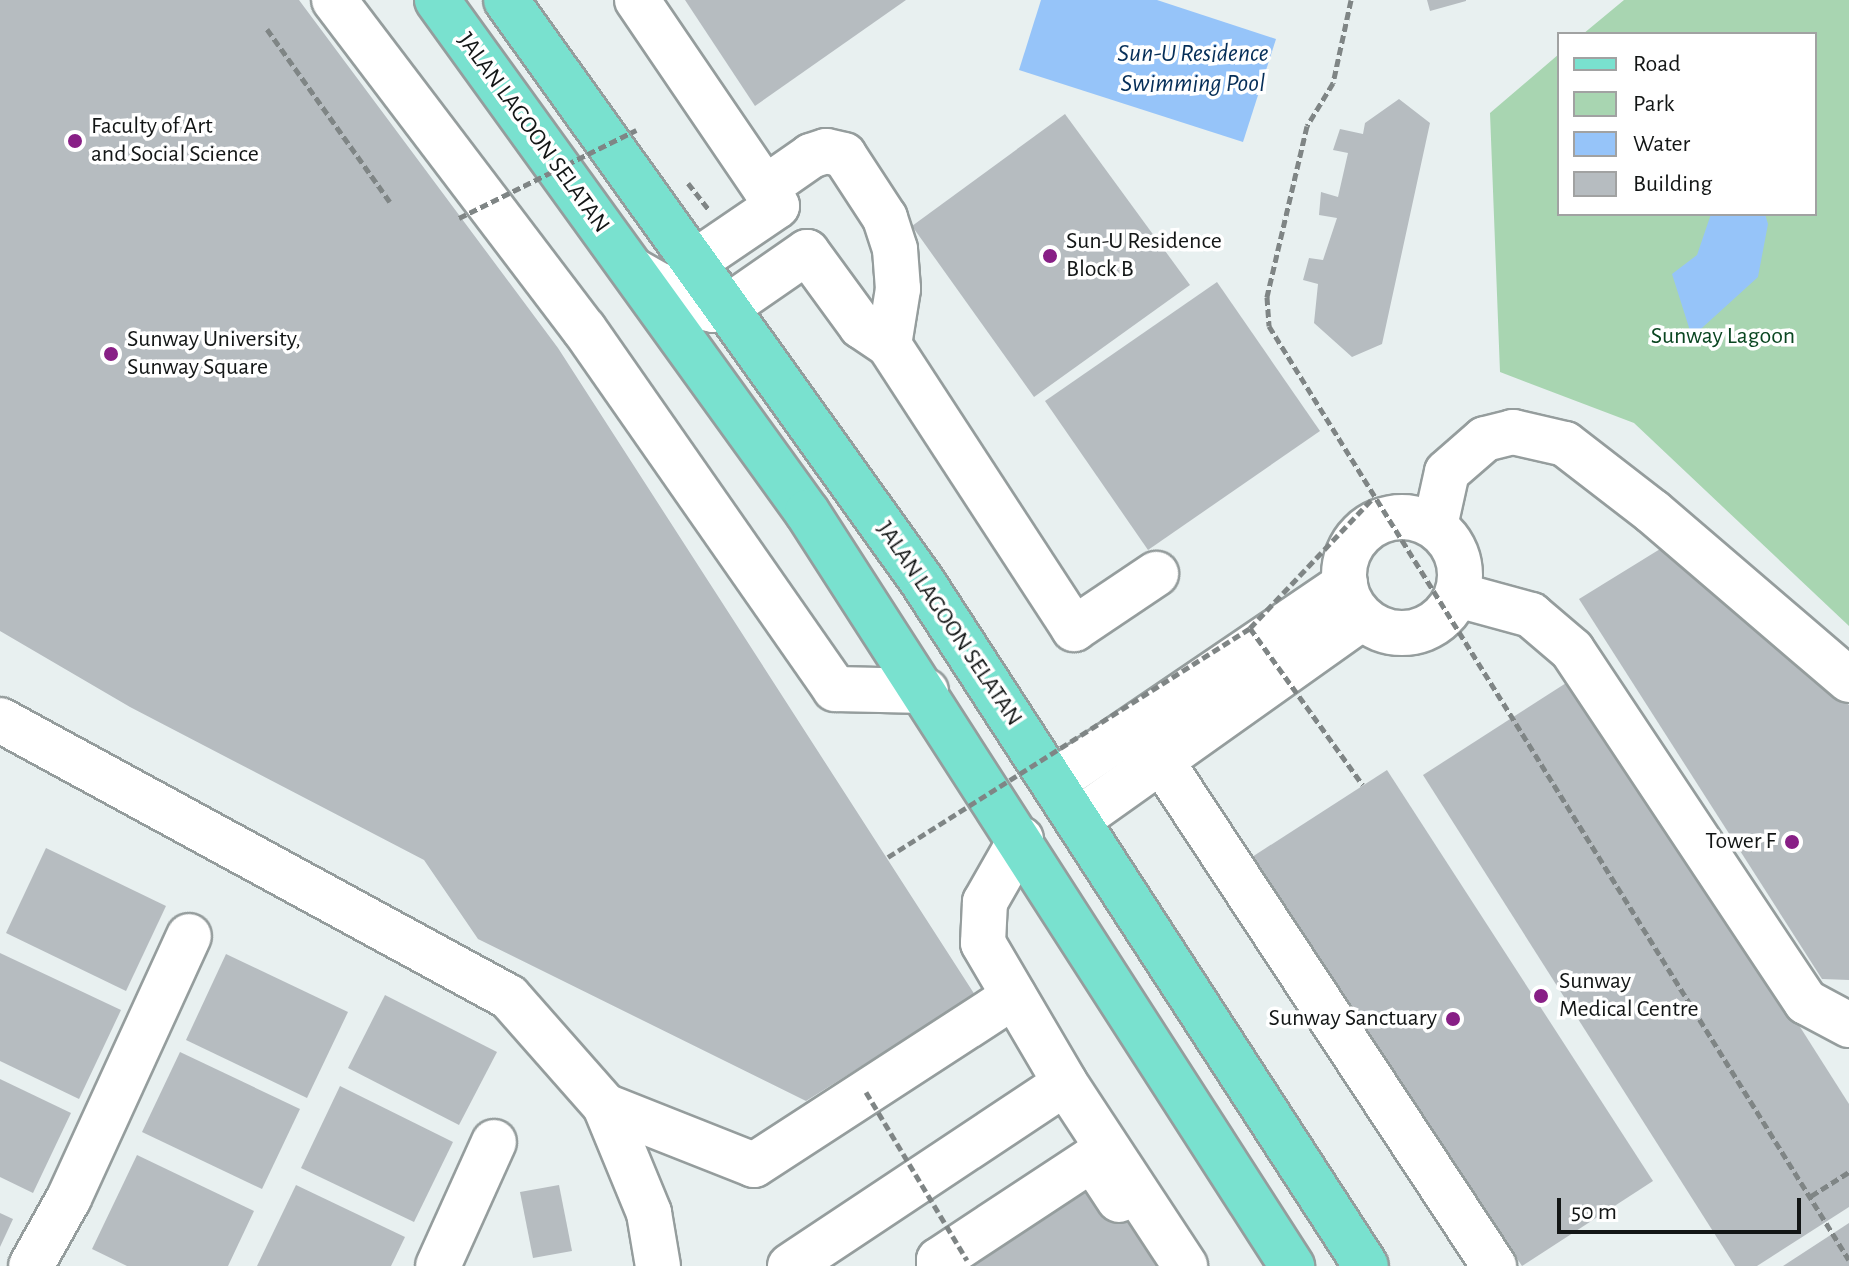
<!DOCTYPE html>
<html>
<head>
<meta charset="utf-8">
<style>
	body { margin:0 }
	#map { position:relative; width:1849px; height:1266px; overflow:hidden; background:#e8f0f0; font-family:"Alegreya Sans",sans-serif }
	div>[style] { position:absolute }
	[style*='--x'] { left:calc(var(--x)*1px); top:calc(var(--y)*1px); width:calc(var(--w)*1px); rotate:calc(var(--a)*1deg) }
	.green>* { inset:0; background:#a8d5b1 }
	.water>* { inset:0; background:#96c4f9 }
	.building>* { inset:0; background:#b6bcc0 }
	.path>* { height:5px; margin-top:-2.5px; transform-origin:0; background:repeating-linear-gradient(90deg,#7f8585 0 8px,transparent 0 12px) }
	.roads { filter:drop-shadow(2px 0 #959d9d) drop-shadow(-2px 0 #959d9d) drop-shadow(0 2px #959d9d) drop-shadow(0 -2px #959d9d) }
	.minor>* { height:44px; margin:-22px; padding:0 22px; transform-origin:22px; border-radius:22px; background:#fff }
	.minor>.ring { margin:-22px; padding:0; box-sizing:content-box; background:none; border:44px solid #fff; border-radius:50% }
	.major>* { height:44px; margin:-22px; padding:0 22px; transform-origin:22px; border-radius:22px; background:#79e1cf }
	.path-bridge>* { height:5px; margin-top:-2.5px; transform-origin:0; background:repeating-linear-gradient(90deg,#7f8585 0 8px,transparent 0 12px) }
	.dots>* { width:22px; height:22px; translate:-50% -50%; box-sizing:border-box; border:4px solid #fff; border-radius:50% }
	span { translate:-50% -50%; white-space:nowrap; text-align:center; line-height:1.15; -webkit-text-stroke:7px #fff; paint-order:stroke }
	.poi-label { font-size:24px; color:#131616 }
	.left { translate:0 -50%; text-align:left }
	.right { translate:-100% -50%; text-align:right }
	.street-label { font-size:24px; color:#131616 }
	.park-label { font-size:24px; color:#0a4621 }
	.water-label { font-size:26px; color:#062f59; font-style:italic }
	.legend { position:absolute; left:1557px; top:32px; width:260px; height:184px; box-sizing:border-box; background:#fff; border:2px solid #a1a2a2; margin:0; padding:10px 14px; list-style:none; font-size:24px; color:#131616 }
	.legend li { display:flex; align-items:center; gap:16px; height:40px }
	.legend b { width:40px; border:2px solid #a1a2a2 }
	.scale { position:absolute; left:1557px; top:1198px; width:244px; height:36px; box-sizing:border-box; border:4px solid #131616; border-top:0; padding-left:10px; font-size:24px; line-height:28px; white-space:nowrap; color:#131616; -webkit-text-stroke:6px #fff; paint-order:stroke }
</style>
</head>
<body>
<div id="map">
	<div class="green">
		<i style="clip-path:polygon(1624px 0,1849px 0,1849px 626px,1634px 423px,1500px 372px,1490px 113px,1559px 54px,1559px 214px,1815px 214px,1815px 34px,1583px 34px)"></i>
	</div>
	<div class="water">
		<i style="clip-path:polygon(1041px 0,1157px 0,1276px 39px,1243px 142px,1019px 70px)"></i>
		<i style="clip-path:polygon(1711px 214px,1765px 214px,1768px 224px,1758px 277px,1692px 337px,1672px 274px,1697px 255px)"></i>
	</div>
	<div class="building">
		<i style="clip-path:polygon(0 0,299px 0,558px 348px,975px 995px,806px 1101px,478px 939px,424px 860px,130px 707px,0 631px)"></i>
		<i style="clip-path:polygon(685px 0,906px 0,755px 106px)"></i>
		<i style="clip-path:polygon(1427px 0,1466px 0,1466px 1px,1430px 11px)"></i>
		<i style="clip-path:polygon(1399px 99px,1430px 123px,1382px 344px,1352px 357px,1314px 323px,1318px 284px,1303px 280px,1309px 258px,1323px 260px,1337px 218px,1319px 215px,1321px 192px,1338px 197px,1348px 153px,1333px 150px,1340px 129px,1363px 134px,1365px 123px)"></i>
		<i style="clip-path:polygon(1065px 114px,1190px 285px,1034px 397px,912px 226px)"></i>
		<i style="clip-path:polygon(1217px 282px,1320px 431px,1148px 550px,1045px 401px)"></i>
		<i style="clip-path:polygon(1665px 546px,1849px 705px,1849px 980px,1822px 979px,1579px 599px)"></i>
		<i style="clip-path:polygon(1577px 676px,1849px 1104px,1849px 1207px,1757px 1266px,1735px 1266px,1423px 775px)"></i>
		<i style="clip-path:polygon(1387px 770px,1653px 1181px,1522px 1266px,1252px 857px)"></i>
		<i style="clip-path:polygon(46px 848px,166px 906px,126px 991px,6px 933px)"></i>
		<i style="clip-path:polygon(0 953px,121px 1010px,79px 1099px,0 1061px)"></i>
		<i style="clip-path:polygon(226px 954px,348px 1012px,307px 1098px,186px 1040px)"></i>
		<i style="clip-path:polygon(385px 995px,497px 1052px,459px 1125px,348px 1068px)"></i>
		<i style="clip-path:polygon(180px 1052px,300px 1109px,262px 1189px,142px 1132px)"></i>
		<i style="clip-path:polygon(0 1079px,71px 1113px,33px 1193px,0 1177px)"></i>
		<i style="clip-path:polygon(340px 1086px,453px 1142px,414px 1222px,301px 1168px)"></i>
		<i style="clip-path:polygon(137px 1155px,254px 1211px,228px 1266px,127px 1266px,92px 1249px)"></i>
		<i style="clip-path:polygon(1097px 1171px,1158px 1266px,958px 1266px)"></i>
		<i style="clip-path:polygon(296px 1185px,405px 1237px,391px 1266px,257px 1266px)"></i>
		<i style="clip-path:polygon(559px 1185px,572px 1251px,533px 1258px,520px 1192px)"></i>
		<i style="clip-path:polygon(0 1213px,13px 1219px,0 1247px)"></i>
		<i style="clip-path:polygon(1849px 1223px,1849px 1266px,1783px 1266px)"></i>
	</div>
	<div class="path">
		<i style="--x:267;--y:29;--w:212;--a:54.6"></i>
		<i style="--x:688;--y:183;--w:34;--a:52"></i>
		<i style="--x:1811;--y:1196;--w:45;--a:-32.3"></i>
	</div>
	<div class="roads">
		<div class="minor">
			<i style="--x:334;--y:0;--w:413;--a:52.8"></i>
			<i style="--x:584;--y:329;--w:439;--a:55.1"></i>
			<i style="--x:835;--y:689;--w:91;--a:1.3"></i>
			<i style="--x:637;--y:0;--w:249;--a:55.8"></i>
			<i style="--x:777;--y:206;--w:98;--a:145.8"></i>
			<i style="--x:696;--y:261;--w:17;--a:123"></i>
			<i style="--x:687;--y:275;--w:22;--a:87"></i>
			<i style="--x:633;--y:270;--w:73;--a:29.7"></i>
			<i style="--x:696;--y:306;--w:17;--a:13"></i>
			<i style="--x:713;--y:310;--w:16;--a:-14"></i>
			<i style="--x:729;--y:306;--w:95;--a:-34.7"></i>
			<i style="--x:807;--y:252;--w:92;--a:53.9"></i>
			<i style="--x:861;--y:326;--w:34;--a:34"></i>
			<i style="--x:889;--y:345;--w:57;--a:-80.9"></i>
			<i style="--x:898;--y:289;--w:40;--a:-94.3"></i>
			<i style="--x:895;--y:249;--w:33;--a:-108"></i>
			<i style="--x:885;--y:218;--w:75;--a:-123.1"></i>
			<i style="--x:844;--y:155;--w:18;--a:-167"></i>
			<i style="--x:826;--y:151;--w:16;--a:162"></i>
			<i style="--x:811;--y:156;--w:56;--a:145.2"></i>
			<i style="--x:889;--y:345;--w:339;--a:56.9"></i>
			<i style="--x:1074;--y:629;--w:99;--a:-33.9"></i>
			<i class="ring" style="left:1344px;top:517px;width:72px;height:72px"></i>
			<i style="--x:1435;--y:526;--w:55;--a:-77.5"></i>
			<i style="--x:1447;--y:472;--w:50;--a:-41"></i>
			<i style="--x:1485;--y:439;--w:29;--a:-14"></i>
			<i style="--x:1513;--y:432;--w:53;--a:13"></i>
			<i style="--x:1565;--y:444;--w:111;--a:37.7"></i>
			<i style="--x:1653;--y:512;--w:258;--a:40.6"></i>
			<i style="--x:1458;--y:595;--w:76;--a:15.3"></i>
			<i style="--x:1531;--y:615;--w:54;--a:40.5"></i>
			<i style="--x:1572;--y:650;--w:423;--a:56.4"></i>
			<i style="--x:1806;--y:1002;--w:49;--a:28.1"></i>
			<i style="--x:0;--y:720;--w:579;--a:28.56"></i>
			<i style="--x:509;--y:997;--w:145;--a:48.6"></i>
			<i style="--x:605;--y:1106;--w:116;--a:67.6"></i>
			<i style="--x:649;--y:1213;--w:54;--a:80.4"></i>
			<i style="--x:1162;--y:762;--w:604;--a:56.63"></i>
			<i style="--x:1054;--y:782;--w:352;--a:-34.2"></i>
			<i style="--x:1079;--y:819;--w:347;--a:-35.4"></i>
			<i style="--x:1021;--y:839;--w:73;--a:119.7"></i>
			<i style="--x:985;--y:902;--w:41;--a:92.8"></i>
			<i style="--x:983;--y:943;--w:162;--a:59.6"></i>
			<i style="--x:1065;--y:1083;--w:219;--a:56.7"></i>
			<i style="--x:605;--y:1106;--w:160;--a:21.6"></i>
			<i style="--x:754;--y:1165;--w:310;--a:-33"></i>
			<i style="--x:31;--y:1266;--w:78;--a:-60.8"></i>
			<i style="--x:69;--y:1198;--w:288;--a:-65.4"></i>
			<i style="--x:438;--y:1266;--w:136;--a:-65.7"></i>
			<i style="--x:790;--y:1266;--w:330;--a:-33.6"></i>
			<i style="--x:939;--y:1266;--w:6;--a:-90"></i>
			<i style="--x:939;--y:1260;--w:183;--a:-33.4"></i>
			<i style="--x:1092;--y:1159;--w:49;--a:56.6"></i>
		</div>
		<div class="major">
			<i style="--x:437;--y:0;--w:632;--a:54.15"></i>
			<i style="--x:807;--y:512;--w:897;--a:57.25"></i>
			<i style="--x:506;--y:0;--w:715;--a:54.4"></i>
			<i style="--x:922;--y:581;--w:816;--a:57.05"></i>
		</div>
	</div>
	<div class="path-bridge">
		<i style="--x:1351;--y:0;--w:85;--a:102.2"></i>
		<i style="--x:1333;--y:83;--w:50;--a:121.2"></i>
		<i style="--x:1307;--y:126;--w:176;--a:103.2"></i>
		<i style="--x:1267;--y:297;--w:29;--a:86"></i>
		<i style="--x:1269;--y:326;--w:1099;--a:58.16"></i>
		<i style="--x:459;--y:218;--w:198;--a:-26.4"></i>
		<i style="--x:1250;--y:628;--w:193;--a:54.3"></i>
		<i style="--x:888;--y:857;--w:428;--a:-32.3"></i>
		<i style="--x:1250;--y:628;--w:178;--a:-46.6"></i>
		<i style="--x:866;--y:1092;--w:196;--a:59"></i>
	</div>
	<div class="dots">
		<i style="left:75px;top:141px;background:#881f86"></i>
		<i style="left:1050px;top:256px;background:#881f86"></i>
		<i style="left:111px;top:354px;background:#881f86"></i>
		<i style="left:1792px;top:842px;background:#881f86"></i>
		<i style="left:1541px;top:996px;background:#881f86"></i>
		<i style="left:1453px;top:1019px;background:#881f86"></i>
	</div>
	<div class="poi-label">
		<span class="left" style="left:91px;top:141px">Faculty of Art<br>and Social Science</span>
		<span class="left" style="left:1066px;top:256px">Sun-U Residence<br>Block B</span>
		<span class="left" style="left:127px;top:354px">Sunway University,<br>Sunway Square</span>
		<span class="right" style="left:1776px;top:842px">Tower F</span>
		<span class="left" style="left:1559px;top:996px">Sunway<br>Medical Centre</span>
		<span class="right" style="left:1437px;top:1019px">Sunway Sanctuary</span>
	</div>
	<div class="street-label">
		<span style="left:533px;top:133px;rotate:54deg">JALAN LAGOON SELATAN</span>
		<span style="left:949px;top:624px;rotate:56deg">JALAN LAGOON SELATAN</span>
	</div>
	<div class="park-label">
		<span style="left:1723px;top:337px">Sunway Lagoon</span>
	</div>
	<div class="water-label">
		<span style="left:1193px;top:69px">Sun-U Residence<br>Swimming Pool</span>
	</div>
	<ul class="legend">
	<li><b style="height:10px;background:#79e1cf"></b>Road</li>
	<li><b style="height:22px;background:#a8d5b1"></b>Park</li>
	<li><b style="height:22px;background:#96c4f9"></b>Water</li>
	<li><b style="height:22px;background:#b6bcc0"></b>Building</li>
	</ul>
	<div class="scale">50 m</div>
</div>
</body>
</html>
